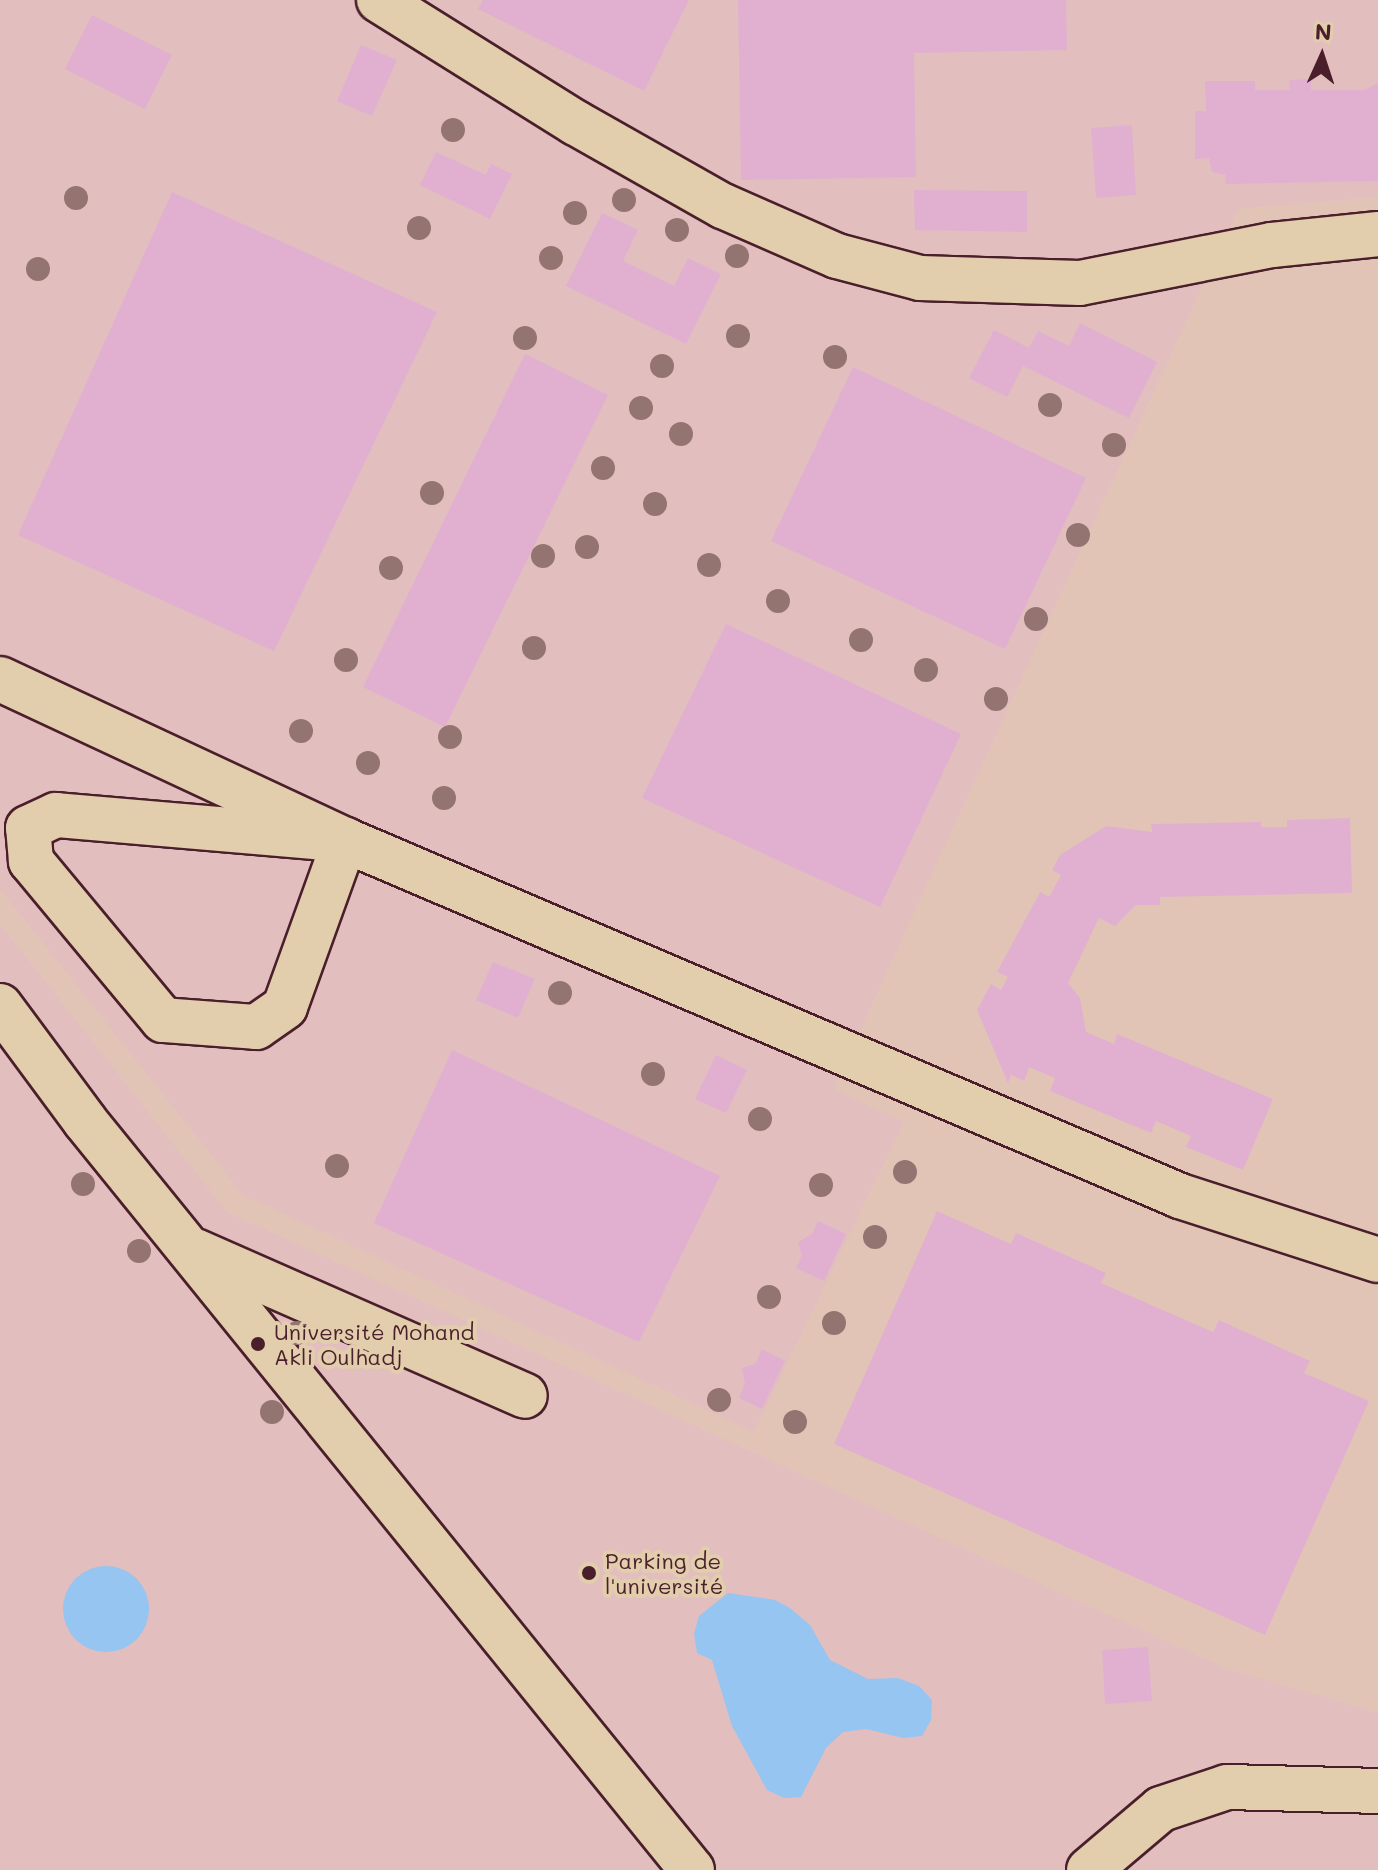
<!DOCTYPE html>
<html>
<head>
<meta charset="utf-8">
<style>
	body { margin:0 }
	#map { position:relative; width:1378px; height:1870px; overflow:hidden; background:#e2c4b7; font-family:Mali,sans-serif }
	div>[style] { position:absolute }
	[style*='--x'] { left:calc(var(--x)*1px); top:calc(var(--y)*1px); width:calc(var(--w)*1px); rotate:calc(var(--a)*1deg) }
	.built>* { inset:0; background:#e2bebe }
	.water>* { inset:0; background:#95c5f0 }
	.round { border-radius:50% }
	.building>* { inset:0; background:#e1b0d0 }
	.roads { filter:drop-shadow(2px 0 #4a1f2b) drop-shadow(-2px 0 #4a1f2b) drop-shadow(0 2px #4a1f2b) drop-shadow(0 -2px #4a1f2b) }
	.minor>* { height:44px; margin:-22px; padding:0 22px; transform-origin:22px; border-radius:22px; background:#e2cdac }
	.trees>* { width:24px; height:24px; margin:-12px; border-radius:50%; background:#947471 }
	.dots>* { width:22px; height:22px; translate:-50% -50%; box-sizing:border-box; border:4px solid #e2cdac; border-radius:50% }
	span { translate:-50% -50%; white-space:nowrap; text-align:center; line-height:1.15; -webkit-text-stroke:8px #e2cdac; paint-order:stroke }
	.poi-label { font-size:22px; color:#4a1f2b }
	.left { translate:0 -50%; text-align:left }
	.north { position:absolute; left:1282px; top:16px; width:80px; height:80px; -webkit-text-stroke:6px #e2cdac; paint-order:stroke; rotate:3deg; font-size:22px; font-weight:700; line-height:32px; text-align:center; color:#4a1f2b }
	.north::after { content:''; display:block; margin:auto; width:28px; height:36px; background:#4a1f2b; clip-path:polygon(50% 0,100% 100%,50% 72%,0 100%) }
</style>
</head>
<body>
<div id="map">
	<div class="built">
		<i style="clip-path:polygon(0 0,1378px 0,1378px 197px,1238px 209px,833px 1089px,904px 1122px,754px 1432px,243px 1195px,0 889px)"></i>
		<i style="clip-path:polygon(0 924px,227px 1212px,1225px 1668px,1378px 1713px,1378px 1870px,0 1870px)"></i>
	</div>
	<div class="water">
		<i class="round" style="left:63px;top:1566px;width:86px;height:86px"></i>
		<i style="clip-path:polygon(728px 1593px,775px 1600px,790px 1608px,810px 1625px,830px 1660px,868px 1679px,898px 1678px,919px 1686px,932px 1700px,931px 1720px,922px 1736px,903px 1738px,866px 1729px,843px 1732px,826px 1748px,801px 1797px,784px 1798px,767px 1790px,732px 1726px,712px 1660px,697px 1653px,694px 1634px,699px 1616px)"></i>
	</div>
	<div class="building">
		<i style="clip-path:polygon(483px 0,689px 0,644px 91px,478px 9px)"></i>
		<i style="clip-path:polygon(738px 0,1066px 0,1067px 50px,914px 53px,916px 177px,741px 180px)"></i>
		<i style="clip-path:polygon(92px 15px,172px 55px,145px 109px,65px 69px)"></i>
		<i style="clip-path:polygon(361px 45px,397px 60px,372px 116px,337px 101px)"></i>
		<i style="clip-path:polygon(1311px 79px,1311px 90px,1365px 90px,1378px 83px,1378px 181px,1225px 184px,1226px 175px,1212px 172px,1209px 158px,1195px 159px,1195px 111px,1206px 111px,1205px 81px,1255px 81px,1255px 90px,1290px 90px,1289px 80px)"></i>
		<i style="clip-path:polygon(1132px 125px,1136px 195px,1096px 198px,1091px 128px)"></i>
		<i style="clip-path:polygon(436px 152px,486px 175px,491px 164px,512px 174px,490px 219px,420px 185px)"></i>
		<i style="clip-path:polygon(914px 190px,1027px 191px,1027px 232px,915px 230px)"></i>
		<i style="clip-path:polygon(172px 192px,437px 312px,274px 651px,18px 535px)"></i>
		<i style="clip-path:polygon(602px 213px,638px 230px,623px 261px,674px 286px,688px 258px,721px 274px,686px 344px,566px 286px)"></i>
		<i style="clip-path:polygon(1080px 323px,1157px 362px,1129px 418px,1023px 366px,1007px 397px,969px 378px,994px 330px,1029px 348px,1038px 331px,1069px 346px)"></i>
		<i style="clip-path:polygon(525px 354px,608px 395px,445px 727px,363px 687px)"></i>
		<i style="clip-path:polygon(853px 367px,1086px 478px,1005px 649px,771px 541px)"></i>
		<i style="clip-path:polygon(726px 624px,961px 734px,880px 907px,642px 798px)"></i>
		<i style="clip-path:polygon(1350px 818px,1352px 893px,1160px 897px,1160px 905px,1136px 905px,1115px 926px,1099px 918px,1068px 983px,1080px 998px,1086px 1032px,1114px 1044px,1117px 1034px,1273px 1099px,1243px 1170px,1186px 1147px,1191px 1136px,1156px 1121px,1151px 1133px,1050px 1091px,1055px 1078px,1029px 1067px,1024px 1081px,1011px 1075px,1008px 1083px,977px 1010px,991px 984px,1001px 990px,1008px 977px,997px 972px,1040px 892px,1049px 897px,1061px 875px,1052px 870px,1060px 855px,1106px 826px,1152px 832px,1151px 824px,1261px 822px,1261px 827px,1287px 827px,1287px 820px)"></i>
		<i style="clip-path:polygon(493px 962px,535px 979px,518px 1018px,476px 1000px)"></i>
		<i style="clip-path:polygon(452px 1050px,720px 1176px,639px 1342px,374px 1223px)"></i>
		<i style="clip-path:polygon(716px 1055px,747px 1070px,726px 1113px,695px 1099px)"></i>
		<i style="clip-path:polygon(937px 1211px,1011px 1244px,1016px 1233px,1106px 1273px,1101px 1283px,1213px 1332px,1219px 1320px,1310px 1361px,1304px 1373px,1369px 1401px,1265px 1635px,834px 1444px)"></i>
		<i style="clip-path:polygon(818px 1221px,846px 1234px,824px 1281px,796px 1268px,802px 1255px,798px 1242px,812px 1234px)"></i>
		<i style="clip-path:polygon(762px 1349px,785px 1361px,762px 1409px,739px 1398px,745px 1384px,742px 1368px,755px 1364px)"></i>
		<i style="clip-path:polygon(1148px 1647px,1152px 1701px,1105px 1704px,1102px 1650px)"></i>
	</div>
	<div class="roads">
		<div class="minor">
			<i style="--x:379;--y:0;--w:232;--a:32"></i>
			<i style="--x:576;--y:123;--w:169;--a:29.5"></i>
			<i style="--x:723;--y:206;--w:124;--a:23.7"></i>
			<i style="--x:837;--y:256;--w:86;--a:14.8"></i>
			<i style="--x:920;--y:278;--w:160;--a:1.8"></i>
			<i style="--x:1080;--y:283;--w:196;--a:-11.2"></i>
			<i style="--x:1272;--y:245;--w:107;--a:-5.9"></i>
			<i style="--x:0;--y:679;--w:381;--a:25"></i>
			<i style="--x:345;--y:840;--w:908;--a:23.09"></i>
			<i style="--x:1180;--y:1196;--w:208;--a:17.9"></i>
			<i style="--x:56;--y:815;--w:290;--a:4.9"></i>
			<i style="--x:345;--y:840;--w:177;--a:109.8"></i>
			<i style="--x:285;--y:1007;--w:35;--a:145"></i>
			<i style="--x:256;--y:1027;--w:93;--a:-175.7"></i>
			<i style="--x:163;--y:1020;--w:207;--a:-129.7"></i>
			<i style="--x:31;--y:861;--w:33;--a:-95"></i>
			<i style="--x:28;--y:828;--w:31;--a:-25"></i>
			<i style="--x:0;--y:1006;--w:143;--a:53.5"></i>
			<i style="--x:85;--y:1121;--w:964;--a:50.98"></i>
			<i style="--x:195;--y:1251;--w:360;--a:23.7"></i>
			<i style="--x:1089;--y:1870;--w:94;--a:-40.3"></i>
			<i style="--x:1161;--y:1809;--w:70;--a:-18.4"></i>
			<i style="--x:1227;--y:1787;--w:151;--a:1.5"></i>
		</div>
	</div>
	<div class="trees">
		<i style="left:453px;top:130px"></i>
		<i style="left:76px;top:198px"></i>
		<i style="left:624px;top:200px"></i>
		<i style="left:575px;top:213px"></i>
		<i style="left:419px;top:228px"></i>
		<i style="left:677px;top:230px"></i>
		<i style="left:737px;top:256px"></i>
		<i style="left:551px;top:258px"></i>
		<i style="left:38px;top:269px"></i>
		<i style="left:738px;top:336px"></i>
		<i style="left:525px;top:338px"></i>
		<i style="left:835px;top:357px"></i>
		<i style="left:662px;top:366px"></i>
		<i style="left:1050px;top:405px"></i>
		<i style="left:641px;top:408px"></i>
		<i style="left:681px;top:434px"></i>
		<i style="left:1114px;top:445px"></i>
		<i style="left:603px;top:468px"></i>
		<i style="left:432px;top:493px"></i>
		<i style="left:655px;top:504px"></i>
		<i style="left:1078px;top:535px"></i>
		<i style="left:587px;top:547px"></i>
		<i style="left:543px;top:556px"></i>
		<i style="left:709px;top:565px"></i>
		<i style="left:391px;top:568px"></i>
		<i style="left:778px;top:601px"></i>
		<i style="left:1036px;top:619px"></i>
		<i style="left:861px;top:640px"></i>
		<i style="left:534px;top:648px"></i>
		<i style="left:346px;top:660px"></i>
		<i style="left:926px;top:670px"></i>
		<i style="left:996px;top:699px"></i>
		<i style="left:301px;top:731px"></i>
		<i style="left:450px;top:737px"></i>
		<i style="left:368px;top:763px"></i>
		<i style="left:444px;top:798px"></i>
		<i style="left:560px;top:993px"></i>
		<i style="left:653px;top:1074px"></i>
		<i style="left:760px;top:1119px"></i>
		<i style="left:337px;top:1166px"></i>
		<i style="left:905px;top:1172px"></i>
		<i style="left:83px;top:1184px"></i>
		<i style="left:821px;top:1185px"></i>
		<i style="left:875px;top:1237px"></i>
		<i style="left:139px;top:1251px"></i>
		<i style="left:769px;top:1297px"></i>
		<i style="left:834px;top:1323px"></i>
		<i style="left:297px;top:1333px"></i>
		<i style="left:719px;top:1400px"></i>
		<i style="left:272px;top:1412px"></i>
		<i style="left:795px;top:1422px"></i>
	</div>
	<div class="dots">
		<i style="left:258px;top:1344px;background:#4a1f2b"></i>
		<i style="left:589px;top:1573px;background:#4a1f2b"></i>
	</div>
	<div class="poi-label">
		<span class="left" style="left:274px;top:1344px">Université Mohand<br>Akli Oulhadj</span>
		<span class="left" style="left:605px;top:1573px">Parking de<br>l'université</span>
	</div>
	<div class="north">N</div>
</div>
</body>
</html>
